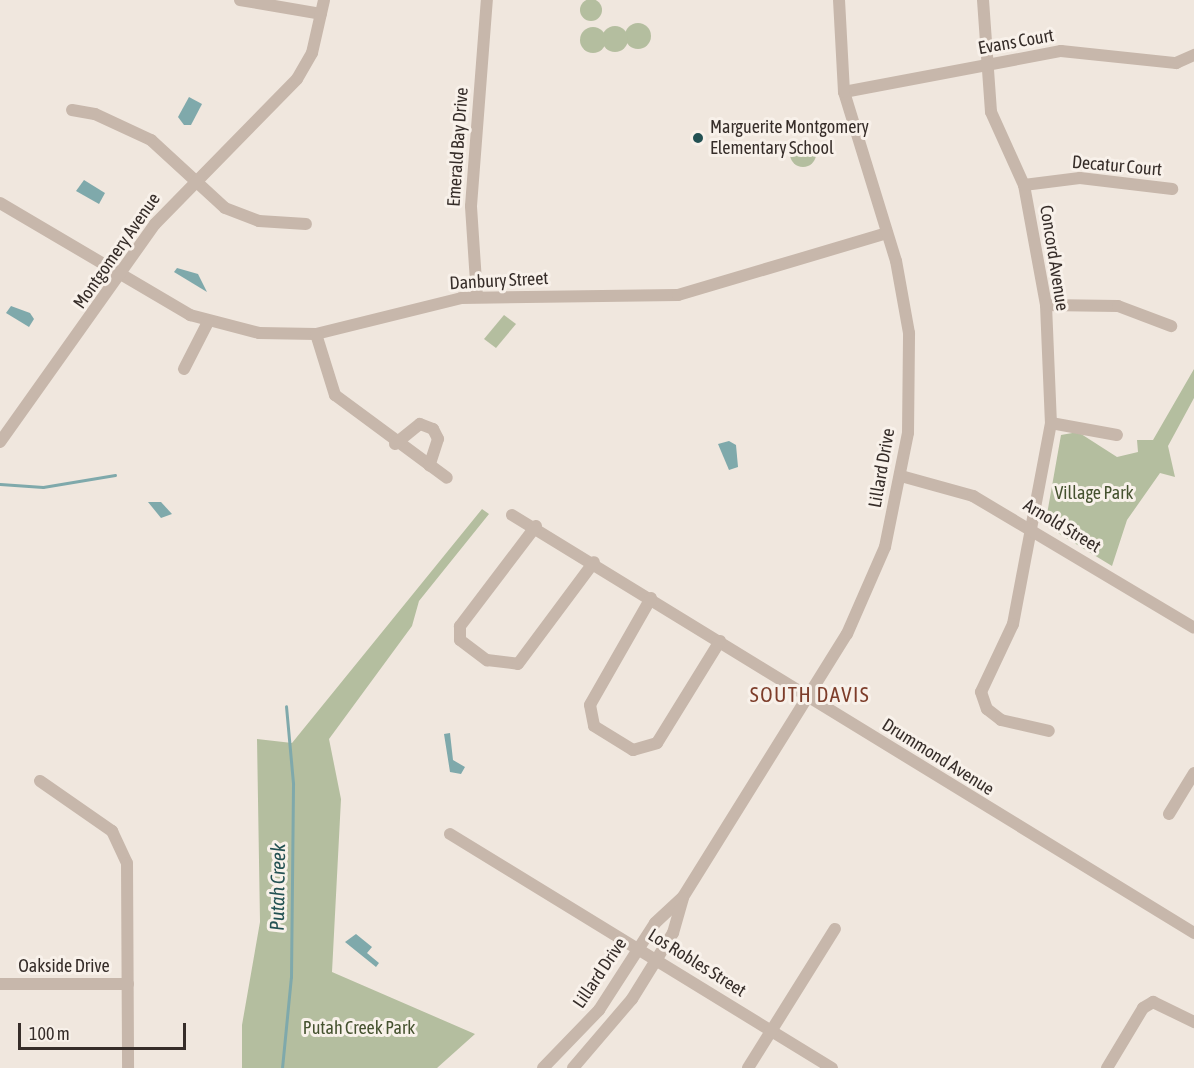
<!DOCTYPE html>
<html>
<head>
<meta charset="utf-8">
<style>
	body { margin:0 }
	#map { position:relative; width:1194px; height:1068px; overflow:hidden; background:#f0e7de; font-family:"Asap Condensed",sans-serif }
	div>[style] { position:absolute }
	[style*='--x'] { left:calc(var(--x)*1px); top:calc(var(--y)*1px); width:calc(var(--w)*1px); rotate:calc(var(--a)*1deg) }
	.green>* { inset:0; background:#b4be9f }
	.round { border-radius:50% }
	.water>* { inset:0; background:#7fa9ab }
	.stream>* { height:3px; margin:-1.5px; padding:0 1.5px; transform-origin:1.5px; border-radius:1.5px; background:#7fa9ab }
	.minor>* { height:12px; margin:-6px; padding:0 6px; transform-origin:6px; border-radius:6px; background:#c7b7ab }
	.dots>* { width:16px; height:16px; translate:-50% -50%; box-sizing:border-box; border:3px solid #f8f1ea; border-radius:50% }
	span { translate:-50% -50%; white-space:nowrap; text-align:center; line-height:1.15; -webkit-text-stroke:6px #f8f1ea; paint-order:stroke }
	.street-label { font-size:18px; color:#362d29 }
	.poi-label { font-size:18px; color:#362d29 }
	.left { translate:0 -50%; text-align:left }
	.park-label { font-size:18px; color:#45522f }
	.water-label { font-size:20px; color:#235153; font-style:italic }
	.quarter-label { font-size:21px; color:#7d3d2a; letter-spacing:1.5px }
	.scale { position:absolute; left:18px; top:1023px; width:168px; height:27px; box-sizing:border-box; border:3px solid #362d29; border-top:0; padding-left:8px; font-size:18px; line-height:21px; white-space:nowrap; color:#362d29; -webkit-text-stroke:4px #f8f1ea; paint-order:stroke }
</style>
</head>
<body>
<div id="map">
	<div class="green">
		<i class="round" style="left:580px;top:-1px;width:22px;height:22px"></i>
		<i class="round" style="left:625px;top:23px;width:26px;height:26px"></i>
		<i class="round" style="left:602px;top:26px;width:26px;height:26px"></i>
		<i class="round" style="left:580px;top:27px;width:26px;height:26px"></i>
		<i class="round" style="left:790px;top:141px;width:26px;height:26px"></i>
		<i style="clip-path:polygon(504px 315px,516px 324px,496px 348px,484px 339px)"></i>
		<i style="clip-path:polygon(1194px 369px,1194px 398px,1168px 446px,1175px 477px,1160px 473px,1127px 520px,1112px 566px,1053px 530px,1046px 520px,1061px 435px,1078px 432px,1117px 457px,1138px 452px,1137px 440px,1153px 440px)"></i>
		<i style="clip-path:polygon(482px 509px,489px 514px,419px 601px,412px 626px,329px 739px,341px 799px,332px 972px,475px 1034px,437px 1068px,242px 1068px,242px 1025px,260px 922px,257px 739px,292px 743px)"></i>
	</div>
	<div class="water">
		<i style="clip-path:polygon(189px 97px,202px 104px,191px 125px,184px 125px,178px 117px)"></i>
		<i style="clip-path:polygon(84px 180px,105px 193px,99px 204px,76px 191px)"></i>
		<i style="clip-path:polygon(177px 268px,198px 274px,207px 292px,174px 272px)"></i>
		<i style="clip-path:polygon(11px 306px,30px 313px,34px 319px,29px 327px,6px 313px)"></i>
		<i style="clip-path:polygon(729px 441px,736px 445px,738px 467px,729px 470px,718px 444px)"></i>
		<i style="clip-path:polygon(148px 502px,161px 502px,172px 514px,161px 518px)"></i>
		<i style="clip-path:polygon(450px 733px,453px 760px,465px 767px,461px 774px,450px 772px,444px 734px)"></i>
		<i style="clip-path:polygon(356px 934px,372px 947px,367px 953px,379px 963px,376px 967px,345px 942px)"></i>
	</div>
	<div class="stream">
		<i style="--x:0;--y:484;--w:43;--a:4"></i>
		<i style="--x:43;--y:487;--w:73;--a:-9.5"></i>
		<i style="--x:282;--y:1068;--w:91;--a:-84.4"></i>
		<i style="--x:291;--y:977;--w:194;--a:-89.4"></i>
		<i style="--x:293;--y:783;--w:77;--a:-95.2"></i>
	</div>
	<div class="minor">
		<i style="--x:240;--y:0;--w:82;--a:9.8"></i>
		<i style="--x:983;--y:0;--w:112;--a:85.9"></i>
		<i style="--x:991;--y:112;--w:80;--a:65.7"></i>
		<i style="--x:1024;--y:185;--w:122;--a:79.6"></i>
		<i style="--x:1046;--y:305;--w:118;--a:87.6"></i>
		<i style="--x:1051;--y:423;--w:205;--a:100.7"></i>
		<i style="--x:1013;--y:624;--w:75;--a:115.2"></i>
		<i style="--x:981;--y:692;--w:18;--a:71"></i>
		<i style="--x:987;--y:709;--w:18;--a:38"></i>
		<i style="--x:1001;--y:720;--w:49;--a:12.9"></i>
		<i style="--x:844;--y:92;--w:221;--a:-10.7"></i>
		<i style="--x:1061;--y:51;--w:116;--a:6"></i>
		<i style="--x:1176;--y:63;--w:20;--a:-24"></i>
		<i style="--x:72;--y:110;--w:23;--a:10"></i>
		<i style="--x:95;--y:114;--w:62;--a:24.9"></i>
		<i style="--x:151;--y:140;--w:100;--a:42.6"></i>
		<i style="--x:225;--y:208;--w:36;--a:21"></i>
		<i style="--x:259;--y:221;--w:47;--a:3.7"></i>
		<i style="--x:1024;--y:185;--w:56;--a:-7.1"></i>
		<i style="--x:1080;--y:178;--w:93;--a:6.8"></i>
		<i style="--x:0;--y:203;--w:221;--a:30.5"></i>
		<i style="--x:190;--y:315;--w:71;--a:14.6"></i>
		<i style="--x:259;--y:333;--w:57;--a:1"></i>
		<i style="--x:316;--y:334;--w:149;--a:-13.9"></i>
		<i style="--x:461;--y:298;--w:217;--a:-0.8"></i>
		<i style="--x:678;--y:295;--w:218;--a:-16.5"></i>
		<i style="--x:477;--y:297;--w:91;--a:-93.8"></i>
		<i style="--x:471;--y:206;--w:207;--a:-85.6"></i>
		<i style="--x:1046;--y:305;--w:72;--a:0.8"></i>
		<i style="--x:1118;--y:306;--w:57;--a:20.7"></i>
		<i style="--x:316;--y:334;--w:64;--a:72.7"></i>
		<i style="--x:335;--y:395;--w:139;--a:36.5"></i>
		<i style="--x:184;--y:369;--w:53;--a:-62.9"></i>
		<i style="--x:1051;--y:423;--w:67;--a:10.3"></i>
		<i style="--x:0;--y:442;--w:267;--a:-54.6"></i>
		<i style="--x:155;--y:224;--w:203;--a:-45.6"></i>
		<i style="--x:297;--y:79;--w:30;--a:-60"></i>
		<i style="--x:312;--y:53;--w:54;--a:-77.2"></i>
		<i style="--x:395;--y:444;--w:32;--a:-39"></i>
		<i style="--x:420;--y:424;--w:14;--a:21"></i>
		<i style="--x:433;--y:429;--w:11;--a:63"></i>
		<i style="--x:438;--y:439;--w:28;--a:108"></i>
		<i style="--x:901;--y:476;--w:75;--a:15.5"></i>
		<i style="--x:973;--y:496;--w:257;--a:30.8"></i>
		<i style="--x:512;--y:515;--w:800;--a:31.5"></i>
		<i style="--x:536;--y:526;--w:126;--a:127.2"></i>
		<i style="--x:460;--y:626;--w:14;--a:90"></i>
		<i style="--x:460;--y:640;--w:34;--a:37"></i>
		<i style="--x:487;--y:660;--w:31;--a:7"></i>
		<i style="--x:518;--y:664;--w:127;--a:-53.3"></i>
		<i style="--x:651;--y:598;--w:123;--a:119.7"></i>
		<i style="--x:590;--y:705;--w:21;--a:79"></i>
		<i style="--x:594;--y:726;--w:46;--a:31.6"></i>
		<i style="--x:633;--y:750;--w:25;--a:-16"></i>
		<i style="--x:657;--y:743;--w:120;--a:-58.3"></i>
		<i style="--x:40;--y:781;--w:88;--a:34.8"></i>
		<i style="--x:112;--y:831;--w:35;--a:65"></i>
		<i style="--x:127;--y:863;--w:205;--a:89.7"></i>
		<i style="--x:1169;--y:814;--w:48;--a:-58.6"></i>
		<i style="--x:450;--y:834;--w:448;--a:31.5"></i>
		<i style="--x:0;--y:984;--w:128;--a:0"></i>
		<i style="--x:543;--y:1068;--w:81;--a:-46"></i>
		<i style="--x:599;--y:1010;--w:103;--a:-57.2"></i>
		<i style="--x:655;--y:923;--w:38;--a:-43"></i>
		<i style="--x:683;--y:897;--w:310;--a:-58.1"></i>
		<i style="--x:847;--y:634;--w:95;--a:-66.4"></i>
		<i style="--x:885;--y:547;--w:116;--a:-78.6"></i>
		<i style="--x:908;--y:433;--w:100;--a:-89.4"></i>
		<i style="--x:909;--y:333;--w:73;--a:-100.2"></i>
		<i style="--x:896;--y:261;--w:177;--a:-107.1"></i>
		<i style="--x:844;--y:92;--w:92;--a:-93.1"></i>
		<i style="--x:573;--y:1068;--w:91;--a:-49.5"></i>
		<i style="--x:632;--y:999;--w:78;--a:-58.2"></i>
		<i style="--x:673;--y:933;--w:36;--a:-74"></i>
		<i style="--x:748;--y:1068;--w:164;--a:-58"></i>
		<i style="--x:1107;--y:1068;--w:70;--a:-59"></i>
		<i style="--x:1143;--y:1008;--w:12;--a:-31"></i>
		<i style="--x:1153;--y:1002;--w:46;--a:26"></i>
	</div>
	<div class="dots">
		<i style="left:698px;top:138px;background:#235153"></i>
	</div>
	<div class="street-label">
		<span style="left:1016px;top:42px;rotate:-10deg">Evans Court</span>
		<span style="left:458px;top:147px;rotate:-86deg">Emerald Bay Drive</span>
		<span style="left:1117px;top:166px;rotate:5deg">Decatur Court</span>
		<span style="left:117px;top:251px;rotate:-55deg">Montgomery Avenue</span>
		<span style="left:1054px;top:258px;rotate:81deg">Concord Avenue</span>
		<span style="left:499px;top:281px;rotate:-3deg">Danbury Street</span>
		<span style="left:882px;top:468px;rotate:-80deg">Lillard Drive</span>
		<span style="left:1062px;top:526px;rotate:31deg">Arnold Street</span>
		<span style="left:938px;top:757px;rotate:32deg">Drummond Avenue</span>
		<span style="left:697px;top:963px;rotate:32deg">Los Robles Street</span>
		<span style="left:64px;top:966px">Oakside Drive</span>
		<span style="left:600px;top:973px;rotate:-56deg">Lillard Drive</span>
	</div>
	<div class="poi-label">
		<span class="left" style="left:710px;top:138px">Marguerite Montgomery<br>Elementary School</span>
	</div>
	<div class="park-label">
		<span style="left:1094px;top:493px">Village Park</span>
		<span style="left:359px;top:1028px">Putah Creek Park</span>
	</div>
	<div class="water-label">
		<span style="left:277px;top:887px;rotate:-89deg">Putah Creek</span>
	</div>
	<div class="quarter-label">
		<span style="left:810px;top:694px">SOUTH DAVIS</span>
	</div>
	<div class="scale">100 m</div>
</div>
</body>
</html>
